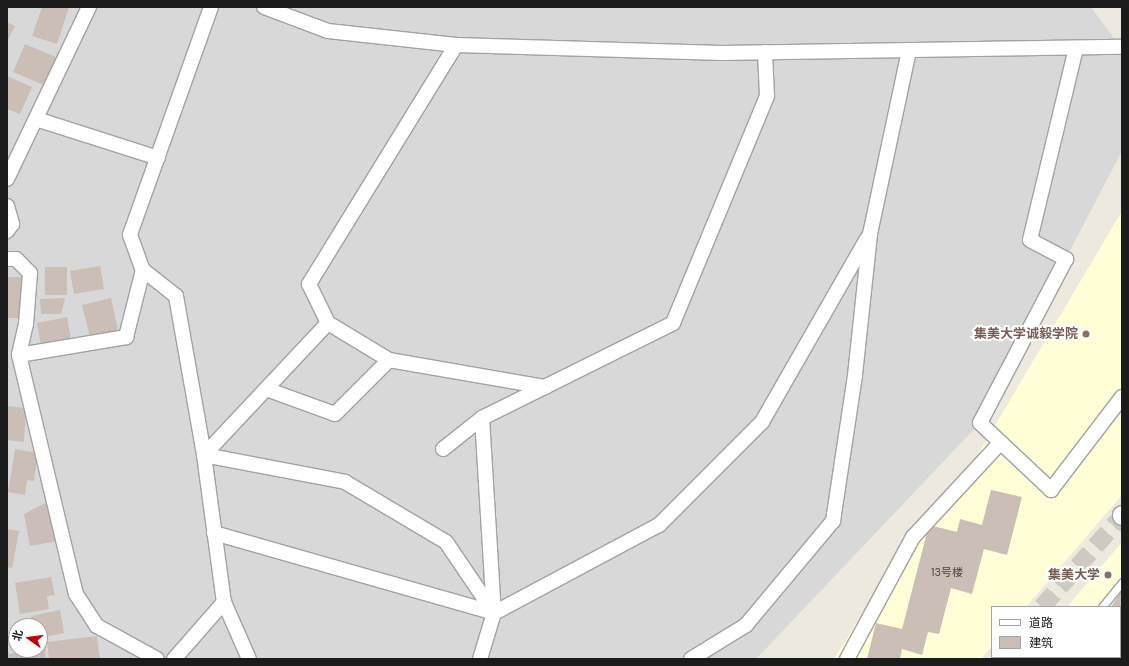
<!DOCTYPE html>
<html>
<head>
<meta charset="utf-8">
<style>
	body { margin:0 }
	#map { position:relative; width:1129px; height:666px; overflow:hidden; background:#eee9df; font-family:"DM Sans","Noto Sans SC",sans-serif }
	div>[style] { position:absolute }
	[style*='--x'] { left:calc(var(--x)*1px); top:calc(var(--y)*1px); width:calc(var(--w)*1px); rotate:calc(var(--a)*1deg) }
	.residential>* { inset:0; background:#d9d8d8 }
	.education>* { inset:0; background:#fffed7 }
	.building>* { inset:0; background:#cabeb6 }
	.tertiary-tunnel>* { height:18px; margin-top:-9px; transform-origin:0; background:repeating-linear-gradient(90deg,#cecac2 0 18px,transparent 0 27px) }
	.roads { filter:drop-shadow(1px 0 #a2a2a2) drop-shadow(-1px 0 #a2a2a2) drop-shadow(0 1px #a2a2a2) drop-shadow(0 -1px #a2a2a2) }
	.service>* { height:7px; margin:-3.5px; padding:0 3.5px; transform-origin:3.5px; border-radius:3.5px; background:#fff }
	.minor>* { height:14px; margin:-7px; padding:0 7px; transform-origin:7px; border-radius:7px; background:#fff }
	.tertiary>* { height:18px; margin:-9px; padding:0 9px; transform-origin:9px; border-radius:9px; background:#fff }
	.dots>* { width:11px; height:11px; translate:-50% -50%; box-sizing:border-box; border:2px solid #fff; border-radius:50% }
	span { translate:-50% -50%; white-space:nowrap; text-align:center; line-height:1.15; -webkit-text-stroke:4px #fff; paint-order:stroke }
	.number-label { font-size:11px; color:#474442 }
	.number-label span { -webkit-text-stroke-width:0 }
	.education-label { font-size:13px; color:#785e54; font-weight:700 }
	.right { translate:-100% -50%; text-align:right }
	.frame { position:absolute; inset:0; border:8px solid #1b1b1b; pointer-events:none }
	.legend { position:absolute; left:991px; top:606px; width:130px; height:52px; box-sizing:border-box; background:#fff; border:1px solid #a4a4a4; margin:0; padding:5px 7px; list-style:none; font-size:12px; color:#1b1b1b }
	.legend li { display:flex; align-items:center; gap:8px; height:20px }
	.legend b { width:20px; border:1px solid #a4a4a4 }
	.north { position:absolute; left:8px; top:618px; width:40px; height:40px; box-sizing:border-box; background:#fff; border:1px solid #a4a4a4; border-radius:50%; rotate:284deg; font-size:11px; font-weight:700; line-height:16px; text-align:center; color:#1b1b1b }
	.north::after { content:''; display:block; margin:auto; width:14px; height:18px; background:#c60004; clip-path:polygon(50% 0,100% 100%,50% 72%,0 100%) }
</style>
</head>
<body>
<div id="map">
	<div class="residential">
		<i style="clip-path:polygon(evenodd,7px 7px,1091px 7px,1122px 49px,1122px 151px,980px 423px,756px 659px,7px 659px,7px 7px,16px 626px,40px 626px,40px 650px,16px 650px,16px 626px)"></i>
	</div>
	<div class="education">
		<i style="clip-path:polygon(1122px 211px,1122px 495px,1026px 607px,992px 607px,992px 646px,981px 659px,834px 659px,911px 535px,977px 456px)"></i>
		<i style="clip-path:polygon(1122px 542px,1122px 659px,1023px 659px,1120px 657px,1120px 607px,1067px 607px)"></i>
	</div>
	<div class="building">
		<i style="clip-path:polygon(42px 7px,69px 7px,57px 44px,32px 36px)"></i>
		<i style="clip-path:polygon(7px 22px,15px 26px,7px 42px)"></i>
		<i style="clip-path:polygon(25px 44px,58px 58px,46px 86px,13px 72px)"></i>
		<i style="clip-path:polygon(7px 76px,32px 87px,20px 114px,7px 109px)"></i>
		<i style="clip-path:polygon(100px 266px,104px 289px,74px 294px,70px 271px)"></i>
		<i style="clip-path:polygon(45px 267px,67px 267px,67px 295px,45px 295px)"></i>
		<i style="clip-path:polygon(7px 277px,26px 277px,25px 318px,7px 318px)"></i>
		<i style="clip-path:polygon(65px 298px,61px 314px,41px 314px,40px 299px)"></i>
		<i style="clip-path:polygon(111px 298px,118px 330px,90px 337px,82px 305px)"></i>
		<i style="clip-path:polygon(67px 317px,71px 340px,41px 346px,37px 323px)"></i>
		<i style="clip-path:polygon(7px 406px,26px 408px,24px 442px,7px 440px)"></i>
		<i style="clip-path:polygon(15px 449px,38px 453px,34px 481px,27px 480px,25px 495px,8px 492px)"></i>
		<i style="clip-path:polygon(991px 490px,1022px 497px,1007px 555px,984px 549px,972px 594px,951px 588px,939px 634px,928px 632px,922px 655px,902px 649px,900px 659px,867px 659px,876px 623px,902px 629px,929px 525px,957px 532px,960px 519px,982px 525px)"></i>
		<i style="clip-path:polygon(51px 500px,58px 541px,30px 546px,24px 514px)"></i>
		<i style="clip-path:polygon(7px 529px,19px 531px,12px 568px,7px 567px)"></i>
		<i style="clip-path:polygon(51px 577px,55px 595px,47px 596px,49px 609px,20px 614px,15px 583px)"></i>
		<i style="clip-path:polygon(1122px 590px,1122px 659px,1079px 659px,1120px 657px,1120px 607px,1111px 607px)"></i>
		<i style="clip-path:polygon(60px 610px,64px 633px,40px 638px,40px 626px,32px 626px,31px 616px)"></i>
		<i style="clip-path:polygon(97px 636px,100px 659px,49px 659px,47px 642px)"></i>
		<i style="clip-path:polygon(45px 648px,46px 659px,8px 659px,7px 654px)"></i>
	</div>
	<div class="tertiary-tunnel">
		<i style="--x:1042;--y:607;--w:121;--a:-48.7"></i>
		<i style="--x:996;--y:659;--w:3;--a:-45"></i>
	</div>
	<div class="roads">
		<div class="service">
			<i style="--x:1102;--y:607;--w:32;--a:-51"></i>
			<i style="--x:1060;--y:659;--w:2;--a:-63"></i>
		</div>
		<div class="minor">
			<i style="--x:211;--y:7;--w:242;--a:109.6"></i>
			<i style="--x:130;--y:235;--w:37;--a:70"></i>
			<i style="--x:143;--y:270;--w:42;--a:38.2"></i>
			<i style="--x:176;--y:296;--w:161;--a:80"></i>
			<i style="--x:204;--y:455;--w:148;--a:82.3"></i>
			<i style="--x:224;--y:602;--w:62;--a:66.3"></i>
			<i style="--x:264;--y:7;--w:68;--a:20.6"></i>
			<i style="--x:328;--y:31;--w:129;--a:6.2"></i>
			<i style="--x:456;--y:45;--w:266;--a:1.7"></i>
			<i style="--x:722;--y:53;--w:400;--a:-0.9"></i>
			<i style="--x:456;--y:45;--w:281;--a:121.6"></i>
			<i style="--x:309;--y:284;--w:43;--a:64"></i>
			<i style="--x:328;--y:323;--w:71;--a:31.2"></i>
			<i style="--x:389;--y:360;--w:159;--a:9.8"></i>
			<i style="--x:1076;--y:48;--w:197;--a:103.5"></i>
			<i style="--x:1030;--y:240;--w:41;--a:27.8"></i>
			<i style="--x:1066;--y:259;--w:185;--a:117.7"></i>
			<i style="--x:980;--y:423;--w:98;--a:43.3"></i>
			<i style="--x:1051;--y:490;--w:117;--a:-52.6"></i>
			<i style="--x:36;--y:119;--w:128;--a:17.7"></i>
			<i style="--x:7;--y:179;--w:191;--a:-64.5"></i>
			<i style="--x:7;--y:206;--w:19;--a:74"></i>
			<i style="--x:12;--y:224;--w:9;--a:126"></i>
			<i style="--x:7;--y:259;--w:9;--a:0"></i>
			<i style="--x:16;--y:259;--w:20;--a:45"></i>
			<i style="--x:30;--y:273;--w:51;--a:94.5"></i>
			<i style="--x:26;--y:324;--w:32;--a:103"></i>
			<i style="--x:19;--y:355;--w:246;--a:76.6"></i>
			<i style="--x:76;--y:594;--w:38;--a:57"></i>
			<i style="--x:97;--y:626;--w:68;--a:28.8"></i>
			<i style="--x:19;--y:355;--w:109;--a:-9.5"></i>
			<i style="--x:126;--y:337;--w:69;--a:-75.8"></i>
			<i style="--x:266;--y:389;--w:73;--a:19.9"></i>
			<i style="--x:335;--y:414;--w:76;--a:-45"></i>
			<i style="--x:482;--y:418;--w:195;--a:86.5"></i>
			<i style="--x:443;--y:449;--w:50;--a:-38.5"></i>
			<i style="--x:482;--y:418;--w:213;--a:-26.4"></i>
			<i style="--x:673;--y:323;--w:246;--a:-67.5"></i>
			<i style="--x:767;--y:96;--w:44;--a:-92.6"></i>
			<i style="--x:204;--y:455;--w:144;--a:10.8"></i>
			<i style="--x:345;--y:482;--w:117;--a:30.7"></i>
			<i style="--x:446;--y:542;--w:86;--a:55.9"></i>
			<i style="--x:204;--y:455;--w:181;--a:-46.8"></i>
			<i style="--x:214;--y:533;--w:291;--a:15.9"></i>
			<i style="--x:174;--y:659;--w:76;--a:-48.7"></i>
			<i style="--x:480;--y:659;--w:48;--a:-73.1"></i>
			<i style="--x:494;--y:613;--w:187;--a:-28.1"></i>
			<i style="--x:659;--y:525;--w:146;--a:-45"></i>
			<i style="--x:762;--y:422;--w:211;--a:-60.2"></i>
			<i style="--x:691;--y:659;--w:65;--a:-31.7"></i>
			<i style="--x:746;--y:625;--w:136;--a:-50.1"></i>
			<i style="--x:833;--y:521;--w:148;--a:-81.4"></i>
			<i style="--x:855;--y:375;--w:142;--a:-83.9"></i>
			<i style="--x:870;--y:234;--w:188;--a:-78"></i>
			<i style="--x:847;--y:659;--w:139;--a:-61.6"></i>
			<i style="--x:913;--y:537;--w:127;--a:-47.2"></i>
		</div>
		<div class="tertiary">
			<i style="--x:1122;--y:516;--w:1;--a:-90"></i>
		</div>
	</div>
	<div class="dots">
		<i style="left:1086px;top:334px;background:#8d6e63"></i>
		<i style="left:1108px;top:575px;background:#8d6e63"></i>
	</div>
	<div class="number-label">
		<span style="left:947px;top:572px">13号楼</span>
	</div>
	<div class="education-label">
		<span class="right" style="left:1078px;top:334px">集美大学诚毅学院</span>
		<span class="right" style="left:1100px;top:575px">集美大学</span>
	</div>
	<div class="frame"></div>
	<ul class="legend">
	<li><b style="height:5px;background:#fff"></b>道路</li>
	<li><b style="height:11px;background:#cabeb6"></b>建筑</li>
	</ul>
	<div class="north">北</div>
</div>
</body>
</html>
